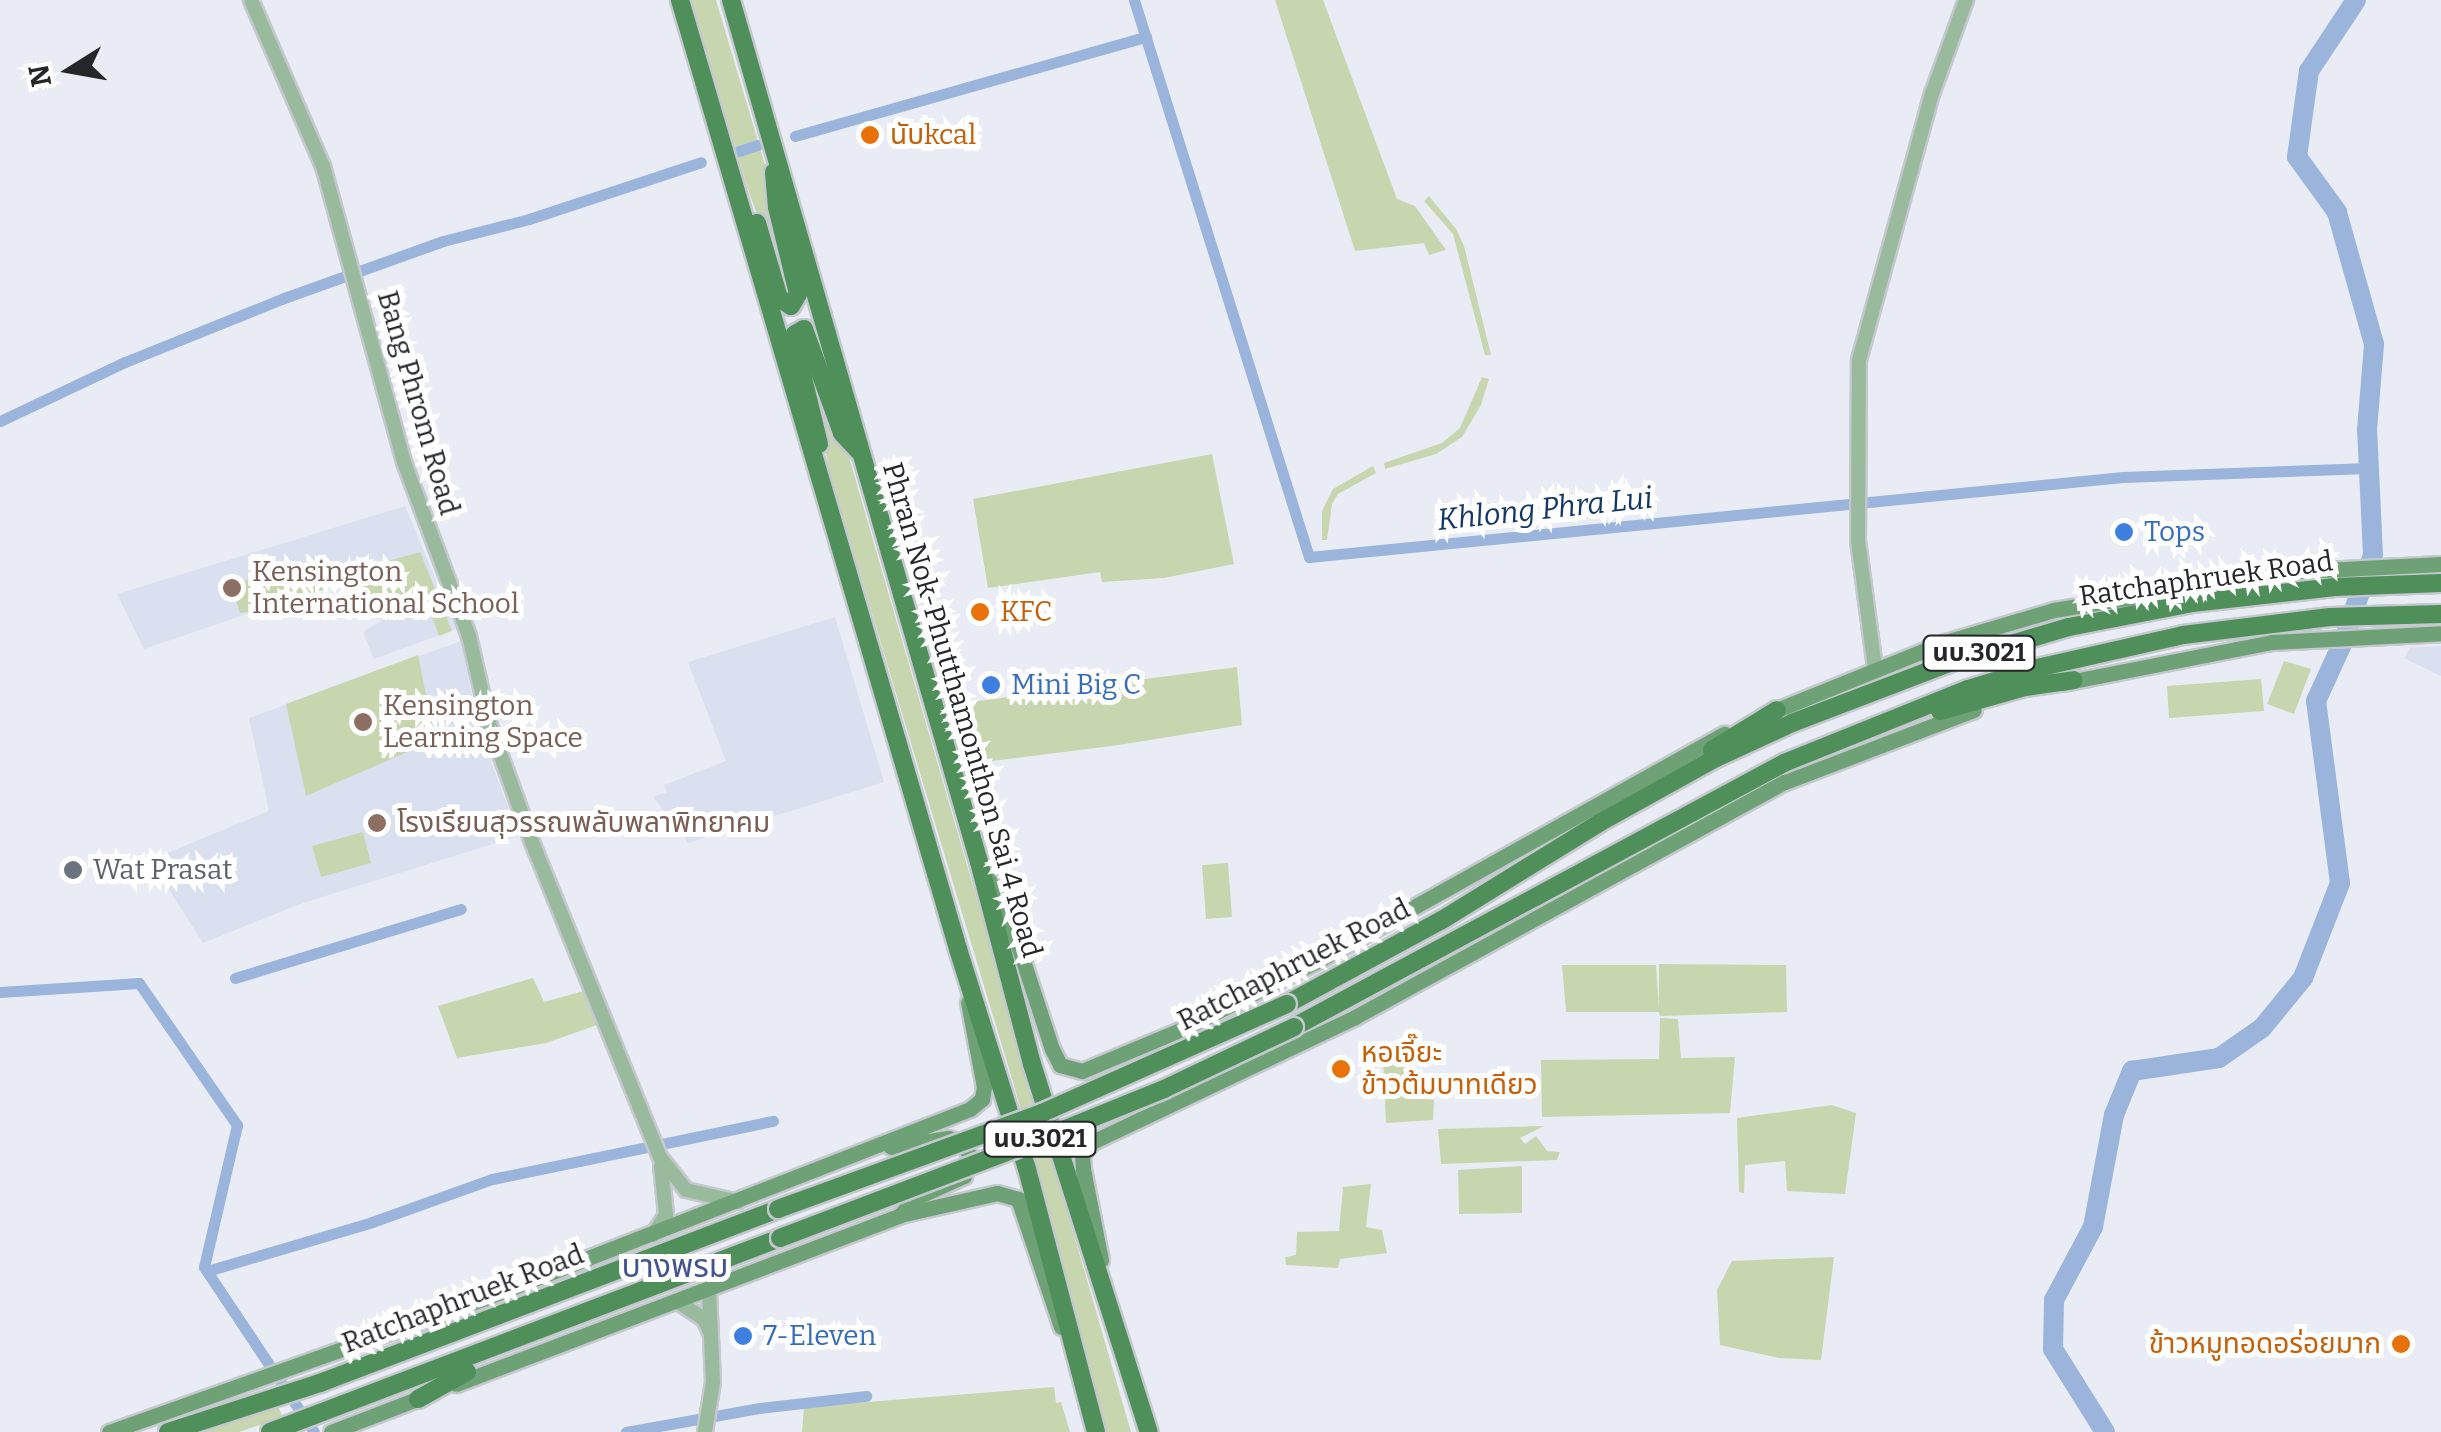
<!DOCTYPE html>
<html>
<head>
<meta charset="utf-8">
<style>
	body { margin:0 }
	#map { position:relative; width:2441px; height:1432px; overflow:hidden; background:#e9ecf4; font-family:Bitter,"Noto Sans Thai",serif }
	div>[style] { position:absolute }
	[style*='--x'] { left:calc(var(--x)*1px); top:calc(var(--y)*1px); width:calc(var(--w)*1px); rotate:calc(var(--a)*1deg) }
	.built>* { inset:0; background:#dae0ef }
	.green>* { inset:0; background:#c8d6b0 }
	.canal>* { height:11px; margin:-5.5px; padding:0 5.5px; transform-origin:5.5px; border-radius:5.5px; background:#9ab4db }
	.river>* { height:20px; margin:-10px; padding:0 10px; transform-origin:10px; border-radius:10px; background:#9ab4db }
	.roads { filter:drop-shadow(2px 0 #c6c8cf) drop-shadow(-2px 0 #c6c8cf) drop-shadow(0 2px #c6c8cf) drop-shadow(0 -2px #c6c8cf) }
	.tertiary>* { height:14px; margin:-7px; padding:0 7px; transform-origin:7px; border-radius:7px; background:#99ba9d }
	.secondary>* { height:15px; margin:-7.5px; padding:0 7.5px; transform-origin:7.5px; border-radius:7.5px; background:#6ea176 }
	.primary>* { height:18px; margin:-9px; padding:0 9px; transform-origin:9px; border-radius:9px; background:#4e8f5a }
	.bridges { filter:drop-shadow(2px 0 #c6c8cf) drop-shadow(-2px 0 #c6c8cf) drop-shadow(0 2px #c6c8cf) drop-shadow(0 -2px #c6c8cf) }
	.primary-bridge>* { height:18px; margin:-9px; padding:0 9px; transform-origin:9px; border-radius:9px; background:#4e8f5a }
	.dots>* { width:28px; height:28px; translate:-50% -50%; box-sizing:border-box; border:5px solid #fff; border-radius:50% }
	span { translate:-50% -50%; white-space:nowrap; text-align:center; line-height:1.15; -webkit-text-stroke:10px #fff; paint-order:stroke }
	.shield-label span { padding:2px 8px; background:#fff; border:2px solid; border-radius:8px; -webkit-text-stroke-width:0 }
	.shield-label { font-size:25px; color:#252629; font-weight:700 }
	.food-label { font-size:28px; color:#c56008 }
	.left { translate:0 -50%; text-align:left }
	.right { translate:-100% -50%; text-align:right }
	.street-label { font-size:28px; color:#252629 }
	.shop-label { font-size:28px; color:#366cbe }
	.education-label { font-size:28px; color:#785e54 }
	.worship-label { font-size:28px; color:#5b616d }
	.water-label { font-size:30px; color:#143666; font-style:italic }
	.quarter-label { font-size:32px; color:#42538f }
	.north { position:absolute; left:20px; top:20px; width:100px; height:100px; -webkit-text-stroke:8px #fff; paint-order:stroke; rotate:259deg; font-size:28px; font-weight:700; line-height:40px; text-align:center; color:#252629 }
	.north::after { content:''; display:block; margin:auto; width:35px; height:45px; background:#252629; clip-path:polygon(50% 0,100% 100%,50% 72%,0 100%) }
</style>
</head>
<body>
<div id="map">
	<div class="built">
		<i style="clip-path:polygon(405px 506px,456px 629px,374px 659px,363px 632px,382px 620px,358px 576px,144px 649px,117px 594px)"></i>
		<i style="clip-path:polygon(835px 617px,884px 782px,688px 843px,653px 797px,667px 792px,664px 785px,726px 761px,688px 662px)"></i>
		<i style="clip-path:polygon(461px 641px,478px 726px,519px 836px,303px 903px,203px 943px,150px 860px,269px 811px,249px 718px)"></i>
		<i style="clip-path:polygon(2441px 646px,2441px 676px,2404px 658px,2411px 647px)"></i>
	</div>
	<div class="green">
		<i style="clip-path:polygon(691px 0,716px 0,768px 175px,794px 295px,788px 298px,747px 187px)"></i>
		<i style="clip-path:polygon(1275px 0,1323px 0,1397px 199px,1415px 206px,1446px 250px,1429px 255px,1424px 243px,1355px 251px)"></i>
		<i style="clip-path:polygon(1429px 196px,1456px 229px,1464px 246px,1491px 355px,1485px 355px,1453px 234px,1424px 201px)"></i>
		<i style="clip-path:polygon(804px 340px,847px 450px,1131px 1432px,1107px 1432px,1015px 1089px,830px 474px)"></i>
		<i style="clip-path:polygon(1482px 377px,1489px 379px,1481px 405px,1462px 437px,1436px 454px,1385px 469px,1384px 463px,1442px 443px,1460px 428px)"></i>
		<i style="clip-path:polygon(1212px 454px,1234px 564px,1164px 578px,1102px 582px,1100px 572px,988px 588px,973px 499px)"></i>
		<i style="clip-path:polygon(1373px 466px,1376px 473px,1338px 494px,1332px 504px,1327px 540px,1322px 540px,1322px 511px,1333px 489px)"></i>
		<i style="clip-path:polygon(420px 552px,452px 631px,439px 636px,429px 608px,383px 621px,358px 577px,273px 608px,240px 613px,232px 588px,286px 560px,338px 575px)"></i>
		<i style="clip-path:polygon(418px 655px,435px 740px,306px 796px,286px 704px)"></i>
		<i style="clip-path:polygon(2284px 661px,2311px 669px,2294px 714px,2267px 704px)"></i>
		<i style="clip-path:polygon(1237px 667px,1242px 725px,1119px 745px,975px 763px,956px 704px)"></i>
		<i style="clip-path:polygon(2261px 679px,2264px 711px,2169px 718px,2167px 686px)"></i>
		<i style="clip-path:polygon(363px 832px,371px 863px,321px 877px,312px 846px)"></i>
		<i style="clip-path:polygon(1228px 863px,1232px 917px,1206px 919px,1202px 865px)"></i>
		<i style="clip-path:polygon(1659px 964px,1786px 965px,1787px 1012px,1660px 1016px,1659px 1012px,1566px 1012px,1562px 965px,1656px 965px,1659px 1008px)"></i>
		<i style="clip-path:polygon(533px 978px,544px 1002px,587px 990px,600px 1024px,546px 1043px,457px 1058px,438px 1006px)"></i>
		<i style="clip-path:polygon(1660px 1018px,1678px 1019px,1681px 1058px,1735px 1057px,1730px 1113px,1542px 1117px,1541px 1060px,1659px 1059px)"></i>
		<i style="clip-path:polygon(1407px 1059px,1409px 1097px,1434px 1100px,1433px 1120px,1386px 1123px,1383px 1060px)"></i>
		<i style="clip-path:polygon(1832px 1105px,1856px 1113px,1845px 1194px,1787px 1191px,1785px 1161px,1745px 1165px,1744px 1193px,1739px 1192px,1737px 1118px)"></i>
		<i style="clip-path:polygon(1544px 1126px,1520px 1138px,1525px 1144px,1536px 1136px,1547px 1151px,1560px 1152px,1557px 1160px,1441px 1164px,1438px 1129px)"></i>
		<i style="clip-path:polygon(1522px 1166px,1522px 1213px,1459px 1214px,1458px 1170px)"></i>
		<i style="clip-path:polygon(1371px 1184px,1366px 1227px,1382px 1230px,1387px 1253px,1340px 1259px,1338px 1268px,1286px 1265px,1285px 1257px,1296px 1255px,1297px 1232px,1339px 1231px,1343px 1187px)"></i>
		<i style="clip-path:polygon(1834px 1257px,1821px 1360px,1779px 1358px,1720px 1345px,1717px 1290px,1732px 1261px)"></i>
		<i style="clip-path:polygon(1054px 1387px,1056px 1403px,1061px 1402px,1070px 1432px,802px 1432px,804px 1407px)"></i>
		<i style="clip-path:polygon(278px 1407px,283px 1417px,239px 1432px,202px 1432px)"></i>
	</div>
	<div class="canal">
		<i style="--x:1134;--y:0;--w:584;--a:72.56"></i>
		<i style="--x:1309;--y:557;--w:818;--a:-5.61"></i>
		<i style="--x:2123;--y:477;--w:245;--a:-2.1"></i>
		<i style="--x:795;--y:136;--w:365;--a:-15.8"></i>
		<i style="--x:739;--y:151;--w:19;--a:-18"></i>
		<i style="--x:0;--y:421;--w:138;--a:-25.3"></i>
		<i style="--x:125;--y:362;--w:171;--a:-21.9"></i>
		<i style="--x:284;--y:298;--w:169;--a:-19.7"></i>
		<i style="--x:443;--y:241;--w:89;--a:-14.3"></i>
		<i style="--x:529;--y:219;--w:181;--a:-18.3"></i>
		<i style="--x:235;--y:978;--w:236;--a:-17"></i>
		<i style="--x:0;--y:992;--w:139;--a:-3.7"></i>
		<i style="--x:139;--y:983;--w:173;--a:55.4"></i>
		<i style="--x:237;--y:1125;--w:146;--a:103.1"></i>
		<i style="--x:204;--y:1267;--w:198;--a:56.3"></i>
		<i style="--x:207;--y:1271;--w:172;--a:-16.5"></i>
		<i style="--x:372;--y:1222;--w:127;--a:-19.7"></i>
		<i style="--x:492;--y:1179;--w:287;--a:-11.7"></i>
		<i style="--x:626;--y:1432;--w:136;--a:-10.2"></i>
		<i style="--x:760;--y:1408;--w:107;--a:-6.5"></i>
	</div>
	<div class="river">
		<i style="--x:2105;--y:1432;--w:98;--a:-122.1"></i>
		<i style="--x:2053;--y:1349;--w:49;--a:-88.8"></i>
		<i style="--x:2054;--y:1300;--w:83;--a:-61.9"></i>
		<i style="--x:2093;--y:1227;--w:114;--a:-79.4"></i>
		<i style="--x:2114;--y:1115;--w:48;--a:-67.8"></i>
		<i style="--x:2132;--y:1071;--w:88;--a:-8.5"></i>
		<i style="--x:2219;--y:1058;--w:52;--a:-34.9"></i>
		<i style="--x:2262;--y:1028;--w:65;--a:-50.6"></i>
		<i style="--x:2303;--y:978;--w:102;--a:-68.7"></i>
		<i style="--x:2340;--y:883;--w:184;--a:-97.5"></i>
		<i style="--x:2316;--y:701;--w:65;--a:-65.4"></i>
		<i style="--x:2343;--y:642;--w:92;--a:-71"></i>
		<i style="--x:2373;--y:555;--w:125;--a:-92.7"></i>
		<i style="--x:2367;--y:430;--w:86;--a:-85.3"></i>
		<i style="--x:2374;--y:344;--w:137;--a:-105.7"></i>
		<i style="--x:2337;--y:212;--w:68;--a:-126"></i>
		<i style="--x:2297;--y:157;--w:87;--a:-82.1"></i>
		<i style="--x:2309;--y:71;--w:85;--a:-56.5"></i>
	</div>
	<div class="roads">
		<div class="tertiary">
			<i style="--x:251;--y:0;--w:181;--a:66.6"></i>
			<i style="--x:323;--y:166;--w:307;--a:74.7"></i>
			<i style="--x:404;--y:462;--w:186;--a:69.5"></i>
			<i style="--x:469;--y:636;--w:89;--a:77.1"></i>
			<i style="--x:489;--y:723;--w:127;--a:70.1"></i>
			<i style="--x:532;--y:842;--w:340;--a:67.9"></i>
			<i style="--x:660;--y:1157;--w:42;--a:51.8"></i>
			<i style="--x:686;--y:1190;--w:53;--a:13"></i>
			<i style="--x:1875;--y:668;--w:128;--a:-97.6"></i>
			<i style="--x:1858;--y:541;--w:181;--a:-89.7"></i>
			<i style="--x:1859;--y:360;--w:276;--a:-74.7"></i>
			<i style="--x:1932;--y:94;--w:100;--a:-70.1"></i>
			<i style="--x:653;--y:1235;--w:24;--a:-57"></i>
			<i style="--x:666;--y:1215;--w:49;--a:-95.8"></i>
			<i style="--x:677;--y:1301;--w:32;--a:34"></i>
			<i style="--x:704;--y:1319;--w:14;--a:65"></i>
			<i style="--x:705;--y:1432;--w:51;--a:-80.9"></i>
			<i style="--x:713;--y:1382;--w:93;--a:-92.5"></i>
		</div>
		<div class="secondary">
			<i style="--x:2063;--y:683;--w:213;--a:-11.1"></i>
			<i style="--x:2272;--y:642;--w:169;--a:-3"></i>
			<i style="--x:1767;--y:714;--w:192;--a:-22"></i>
			<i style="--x:1945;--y:642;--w:114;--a:-16.4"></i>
			<i style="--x:2054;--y:610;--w:233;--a:-9.4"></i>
			<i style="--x:2284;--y:572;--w:157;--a:-2.9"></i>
			<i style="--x:989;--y:880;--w:59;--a:64.7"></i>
			<i style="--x:1014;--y:933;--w:122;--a:71.9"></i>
			<i style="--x:1052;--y:1049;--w:18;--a:63"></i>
			<i style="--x:1060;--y:1065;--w:23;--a:15"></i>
			<i style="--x:1082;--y:1071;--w:114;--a:-22.7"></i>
			<i style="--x:1187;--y:1027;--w:150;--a:-26.9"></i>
			<i style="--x:1321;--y:959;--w:462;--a:-29.2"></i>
			<i style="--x:891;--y:1147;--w:58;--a:-9"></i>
			<i style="--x:948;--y:1138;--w:15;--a:20"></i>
			<i style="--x:962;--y:1143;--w:15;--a:58"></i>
			<i style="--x:970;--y:1156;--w:21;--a:107"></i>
			<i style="--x:964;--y:1176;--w:54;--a:155.8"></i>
			<i style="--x:915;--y:1198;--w:23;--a:131"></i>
			<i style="--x:1101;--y:1260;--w:93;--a:-101.2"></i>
			<i style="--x:1083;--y:1169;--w:15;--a:-94"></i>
			<i style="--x:1082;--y:1154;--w:16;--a:-50"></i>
			<i style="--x:1092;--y:1142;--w:291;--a:-25.4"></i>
			<i style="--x:1355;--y:1017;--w:490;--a:-28.7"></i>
			<i style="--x:1785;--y:782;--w:202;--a:-20.9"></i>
			<i style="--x:456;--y:1384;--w:475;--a:-20.8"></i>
			<i style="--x:900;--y:1215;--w:99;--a:-12.8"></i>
			<i style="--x:997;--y:1193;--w:22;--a:16"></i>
			<i style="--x:1018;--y:1199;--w:135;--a:71.4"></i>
			<i style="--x:109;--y:1432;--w:402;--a:-19.6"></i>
			<i style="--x:488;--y:1297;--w:517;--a:-21.31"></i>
			<i style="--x:970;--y:1109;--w:16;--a:-40"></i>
			<i style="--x:982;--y:1099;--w:12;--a:-81"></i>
			<i style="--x:984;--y:1087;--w:86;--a:-100.7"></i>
			<i style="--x:331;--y:1432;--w:101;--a:-21"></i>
		</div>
		<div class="primary">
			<i style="--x:680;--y:0;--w:989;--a:73.67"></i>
			<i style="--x:958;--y:949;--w:231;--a:72.6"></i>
			<i style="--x:1027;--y:1169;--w:272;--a:75.3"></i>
			<i style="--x:731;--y:0;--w:897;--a:73.95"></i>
			<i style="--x:979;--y:862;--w:209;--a:75.3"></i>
			<i style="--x:1032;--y:1064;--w:386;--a:72.4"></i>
			<i style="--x:757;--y:223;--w:78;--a:73.7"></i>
			<i style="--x:779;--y:298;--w:14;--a:34"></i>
			<i style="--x:791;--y:306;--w:14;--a:-60"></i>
			<i style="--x:798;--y:294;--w:89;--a:-103.6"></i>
			<i style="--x:777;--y:207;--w:35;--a:-95"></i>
			<i style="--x:819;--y:444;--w:106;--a:-103.6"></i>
			<i style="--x:794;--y:341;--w:7;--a:-82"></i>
			<i style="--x:795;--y:334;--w:10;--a:-29"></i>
			<i style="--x:804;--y:329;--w:111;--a:69.9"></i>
			<i style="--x:842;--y:433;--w:25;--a:47"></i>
			<i style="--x:1940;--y:711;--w:88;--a:-15.8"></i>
			<i style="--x:2025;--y:687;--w:49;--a:-8.1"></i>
			<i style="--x:1712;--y:750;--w:76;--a:-31.6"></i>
			<i style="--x:1287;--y:1004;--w:176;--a:-28.5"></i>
			<i style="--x:1442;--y:920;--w:185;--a:-31.7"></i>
			<i style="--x:1599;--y:823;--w:134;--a:-29.1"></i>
			<i style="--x:1716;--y:758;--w:84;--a:-24.7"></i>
			<i style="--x:1792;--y:723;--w:173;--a:-20.9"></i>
			<i style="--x:1954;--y:661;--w:120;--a:-16.5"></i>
			<i style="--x:2069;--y:627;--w:125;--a:-11"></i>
			<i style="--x:2192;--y:603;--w:144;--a:-6.4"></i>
			<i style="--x:2335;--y:587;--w:106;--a:-2.2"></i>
			<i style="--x:1294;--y:1027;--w:557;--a:-28.31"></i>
			<i style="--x:1784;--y:763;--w:198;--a:-21.9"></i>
			<i style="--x:1968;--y:689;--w:72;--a:-16.9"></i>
			<i style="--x:2037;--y:668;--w:150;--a:-12.7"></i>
			<i style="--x:2183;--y:635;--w:148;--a:-7"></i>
			<i style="--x:2330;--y:617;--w:111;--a:-1.5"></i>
			<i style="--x:418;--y:1399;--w:56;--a:-28.9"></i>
			<i style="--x:168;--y:1432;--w:160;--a:-17.9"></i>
			<i style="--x:320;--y:1383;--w:490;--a:-20.8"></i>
			<i style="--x:270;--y:1432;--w:546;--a:-20.83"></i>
		</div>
	</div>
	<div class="bridges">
		<div class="primary-bridge">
			<i style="--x:778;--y:1209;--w:281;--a:-20"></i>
			<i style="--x:1042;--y:1113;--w:268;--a:-24"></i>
			<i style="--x:780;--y:1238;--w:281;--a:-20.8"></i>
			<i style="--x:1043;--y:1138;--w:131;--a:-22"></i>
			<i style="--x:1164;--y:1089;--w:144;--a:-25.5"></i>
		</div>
	</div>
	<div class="dots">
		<i style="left:870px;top:135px;background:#e8710a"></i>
		<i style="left:2124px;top:532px;background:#3f7fe0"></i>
		<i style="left:232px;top:588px;background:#8d6e63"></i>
		<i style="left:980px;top:612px;background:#e8710a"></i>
		<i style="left:991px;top:685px;background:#3f7fe0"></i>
		<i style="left:363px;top:722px;background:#8d6e63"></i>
		<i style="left:377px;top:823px;background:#8d6e63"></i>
		<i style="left:73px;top:870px;background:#6b7280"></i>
		<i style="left:1341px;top:1069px;background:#e8710a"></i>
		<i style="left:743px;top:1336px;background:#3f7fe0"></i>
		<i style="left:2401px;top:1344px;background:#e8710a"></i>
	</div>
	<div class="shield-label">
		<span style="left:1979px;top:653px">นบ.3021</span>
		<span style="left:1040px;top:1139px">นบ.3021</span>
	</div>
	<div class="food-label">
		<span class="left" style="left:890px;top:135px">นับkcal</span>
		<span class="left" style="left:1000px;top:612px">KFC</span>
		<span class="left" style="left:1361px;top:1069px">หอเจี๊ยะ<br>ข้าวต้มบาทเดียว</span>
		<span class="right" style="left:2381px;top:1344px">ข้าวหมูทอดอร่อยมาก</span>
	</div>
	<div class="street-label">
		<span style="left:418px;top:403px;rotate:74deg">Bang Phrom Road</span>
		<span style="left:2206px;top:579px;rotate:-8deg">Ratchaphruek Road</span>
		<span style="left:962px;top:710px;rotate:74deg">Phran Nok-Phutthamonthon Sai 4 Road</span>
		<span style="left:1294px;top:965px;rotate:-27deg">Ratchaphruek Road</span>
		<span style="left:463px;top:1299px;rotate:-21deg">Ratchaphruek Road</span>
	</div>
	<div class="shop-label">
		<span class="left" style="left:2144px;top:532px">Tops</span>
		<span class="left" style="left:1011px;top:685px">Mini Big C</span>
		<span class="left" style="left:763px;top:1336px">7-Eleven</span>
	</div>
	<div class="education-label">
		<span class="left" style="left:252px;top:588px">Kensington<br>International School</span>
		<span class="left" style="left:383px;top:722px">Kensington<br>Learning Space</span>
		<span class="left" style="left:397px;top:823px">โรงเรียนสุวรรณพลับพลาพิทยาคม</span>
	</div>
	<div class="worship-label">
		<span class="left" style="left:93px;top:870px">Wat Prasat</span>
	</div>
	<div class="water-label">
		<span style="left:1545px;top:509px;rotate:-6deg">Khlong Phra Lui</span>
	</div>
	<div class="quarter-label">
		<span style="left:675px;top:1266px">บางพรม</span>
	</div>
	<div class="north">N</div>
</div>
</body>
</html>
